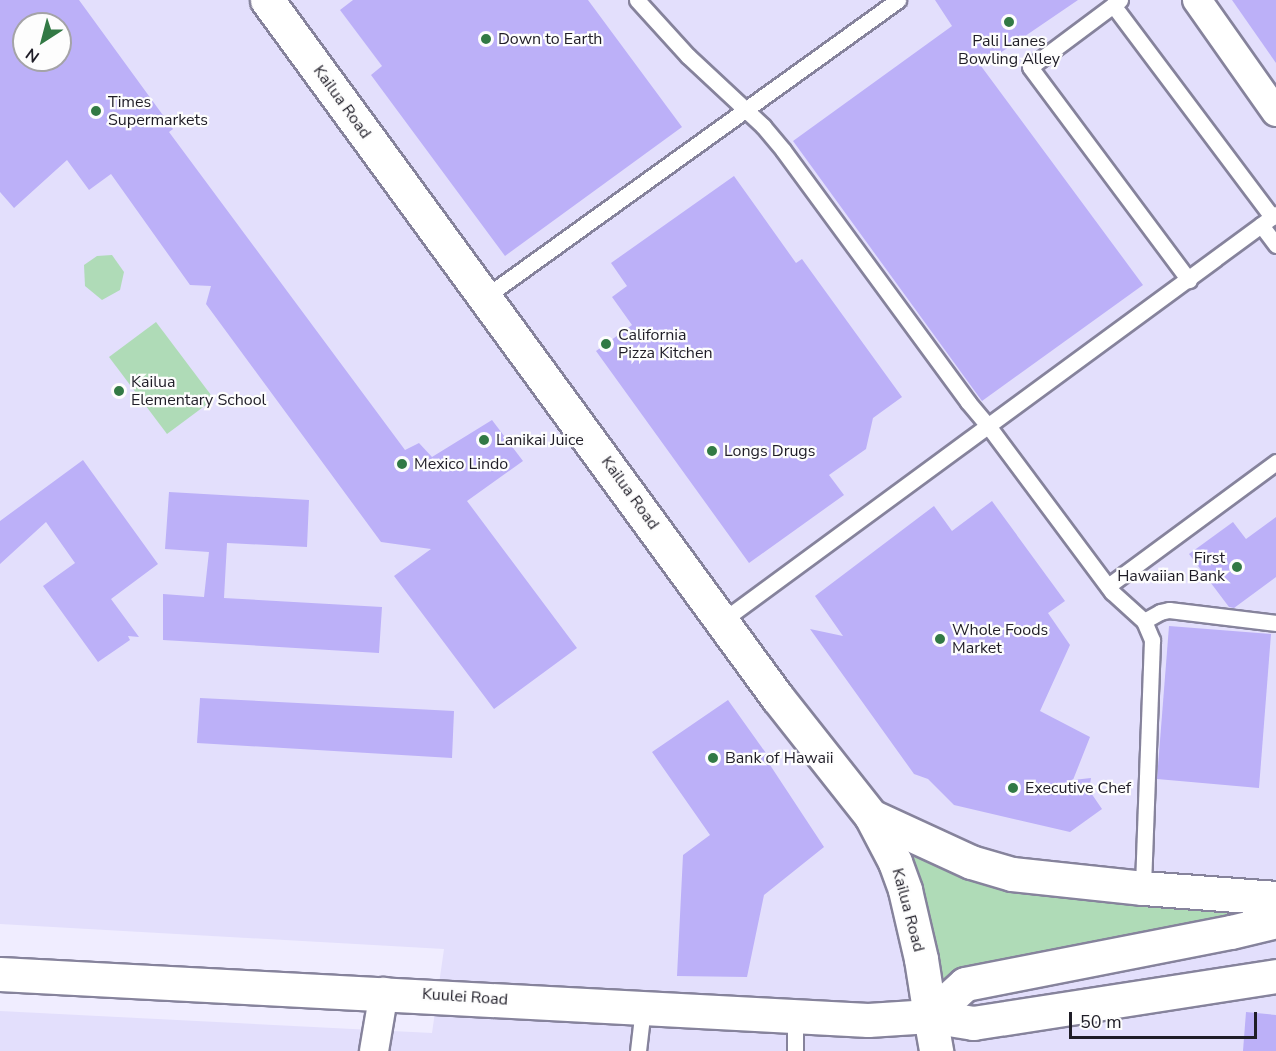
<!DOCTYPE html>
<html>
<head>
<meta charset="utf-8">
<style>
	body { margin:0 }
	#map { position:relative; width:1276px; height:1051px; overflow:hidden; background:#f0edff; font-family:"Nunito Sans",sans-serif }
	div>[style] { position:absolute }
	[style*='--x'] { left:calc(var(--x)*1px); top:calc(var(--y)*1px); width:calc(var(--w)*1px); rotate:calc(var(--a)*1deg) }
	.built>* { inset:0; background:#e3dffc }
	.green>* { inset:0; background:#afdbb7 }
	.building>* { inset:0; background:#bcb0f8 }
	.roads { filter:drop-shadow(2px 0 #86839c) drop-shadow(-2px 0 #86839c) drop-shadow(0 2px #86839c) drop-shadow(0 -2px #86839c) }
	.service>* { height:15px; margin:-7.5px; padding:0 7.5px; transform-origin:7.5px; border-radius:7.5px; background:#fff }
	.minor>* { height:28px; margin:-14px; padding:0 14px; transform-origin:14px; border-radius:14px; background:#fff }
	.tertiary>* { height:33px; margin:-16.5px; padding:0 16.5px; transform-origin:16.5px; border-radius:16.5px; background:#fff }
	.secondary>* { height:33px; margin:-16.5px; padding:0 16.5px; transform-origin:16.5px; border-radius:16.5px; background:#fff }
	.dots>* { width:16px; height:16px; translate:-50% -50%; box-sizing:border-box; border:3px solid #fdfdfd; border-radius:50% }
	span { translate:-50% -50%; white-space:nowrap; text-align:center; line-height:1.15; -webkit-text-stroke:4.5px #fdfdfd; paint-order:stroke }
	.poi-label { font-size:16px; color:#1f1d27 }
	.left { translate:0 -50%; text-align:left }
	.right { translate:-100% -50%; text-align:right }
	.street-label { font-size:16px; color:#1f1d27 }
	.north { position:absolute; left:12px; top:12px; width:60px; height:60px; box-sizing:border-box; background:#fdfdfd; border:2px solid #a4a3a7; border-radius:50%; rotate:216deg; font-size:16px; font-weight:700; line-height:24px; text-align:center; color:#1f1d27 }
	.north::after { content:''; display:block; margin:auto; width:21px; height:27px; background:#327945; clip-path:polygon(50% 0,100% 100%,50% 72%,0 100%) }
	.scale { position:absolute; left:1069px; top:1012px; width:188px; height:27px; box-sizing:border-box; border:3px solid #1f1d27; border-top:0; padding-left:8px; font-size:18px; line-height:21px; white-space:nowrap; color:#1f1d27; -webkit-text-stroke:4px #fdfdfd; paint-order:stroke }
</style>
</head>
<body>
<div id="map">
	<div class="built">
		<i style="clip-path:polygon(evenodd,0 0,1276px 0,1276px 1051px,0 1051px,0 1011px,432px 1033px,444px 949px,0 924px,0 0,24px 24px,60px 24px,60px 60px,24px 60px,24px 24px)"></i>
	</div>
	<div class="green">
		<i style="clip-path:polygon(112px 255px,124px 272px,120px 290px,102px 300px,85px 286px,84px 265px,97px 256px)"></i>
		<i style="clip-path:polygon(156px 322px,214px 399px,167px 434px,109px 357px)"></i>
		<i style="clip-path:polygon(886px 843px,971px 862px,1253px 895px,1276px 921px,969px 983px,930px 1016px)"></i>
	</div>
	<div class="building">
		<i style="clip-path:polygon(evenodd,0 0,79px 0,173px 129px,169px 132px,405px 450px,419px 443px,432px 457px,492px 420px,523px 461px,467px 501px,577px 648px,494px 709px,394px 576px,431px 549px,381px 542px,206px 304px,211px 286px,190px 285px,111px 174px,89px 190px,67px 160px,14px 208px,0 192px,0 0,24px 24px,60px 24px,60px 60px,24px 60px,24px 24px)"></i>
		<i style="clip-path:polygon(353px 0,588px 0,682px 127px,505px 256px,371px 75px,382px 66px,340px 10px)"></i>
		<i style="clip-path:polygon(935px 0,1078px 0,981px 66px,1143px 285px,982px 401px,793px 141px,952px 26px)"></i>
		<i style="clip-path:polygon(1232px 0,1276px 0,1276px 63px)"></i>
		<i style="clip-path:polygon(734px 176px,796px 263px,802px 259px,902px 397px,873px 418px,866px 449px,829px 475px,844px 495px,749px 563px,596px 351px,632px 325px,612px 297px,627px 286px,611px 263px)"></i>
		<i style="clip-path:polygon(83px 460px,158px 564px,111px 599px,139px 637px,128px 636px,130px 640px,98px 662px,43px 586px,75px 563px,46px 522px,0 564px,0 521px)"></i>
		<i style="clip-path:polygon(169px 492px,309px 500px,307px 547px,227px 543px,224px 598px,382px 607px,379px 653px,163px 640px,163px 594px,204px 597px,209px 552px,165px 549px)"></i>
		<i style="clip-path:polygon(992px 501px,1065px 601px,1048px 613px,1070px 645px,1040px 711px,1090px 737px,1073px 780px,1091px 778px,1089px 790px,1102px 809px,1070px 832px,954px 805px,928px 779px,914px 774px,810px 629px,843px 636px,815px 596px,934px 506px,952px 531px)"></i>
		<i style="clip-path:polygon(1276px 517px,1276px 577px,1234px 608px,1229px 607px,1189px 554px,1233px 522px,1246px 539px)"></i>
		<i style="clip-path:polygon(1169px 626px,1271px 634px,1259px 788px,1157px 779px)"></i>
		<i style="clip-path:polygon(200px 698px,454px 711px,452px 758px,197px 743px)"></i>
		<i style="clip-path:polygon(728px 700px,773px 763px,770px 765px,824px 847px,764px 895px,747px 977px,677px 976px,683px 855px,710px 835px,652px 752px)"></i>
		<i style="clip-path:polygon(1246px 1012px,1276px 1015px,1276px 1051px,1243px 1051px)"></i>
	</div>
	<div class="roads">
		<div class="service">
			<i style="--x:637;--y:0;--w:76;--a:47.7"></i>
			<i style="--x:688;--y:56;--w:103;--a:43"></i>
			<i style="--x:763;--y:126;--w:31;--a:50"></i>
			<i style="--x:783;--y:150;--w:313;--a:53.7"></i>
			<i style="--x:968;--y:402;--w:33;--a:50"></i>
			<i style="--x:989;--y:427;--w:206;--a:53.3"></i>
			<i style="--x:1112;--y:592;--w:43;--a:42.2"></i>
			<i style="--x:1144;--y:621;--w:21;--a:67"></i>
			<i style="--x:1152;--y:640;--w:248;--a:92.1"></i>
			<i style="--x:1120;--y:0;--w:112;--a:143.3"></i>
			<i style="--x:1030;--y:67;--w:266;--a:53.3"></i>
			<i style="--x:1113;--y:5;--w:265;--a:53.1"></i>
			<i style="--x:1261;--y:225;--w:25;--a:53"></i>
			<i style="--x:485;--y:297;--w:509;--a:-35.72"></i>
			<i style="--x:1108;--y:586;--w:209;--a:-36.4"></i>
			<i style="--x:722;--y:621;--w:687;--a:-36.3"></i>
			<i style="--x:1144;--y:621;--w:18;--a:-29"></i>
			<i style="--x:1160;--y:612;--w:9;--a:-13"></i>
			<i style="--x:1169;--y:610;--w:108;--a:6.9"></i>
			<i style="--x:638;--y:1051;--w:43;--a:-83.4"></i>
			<i style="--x:795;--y:1051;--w:36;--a:-90"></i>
		</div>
		<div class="minor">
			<i style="--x:1197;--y:0;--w:137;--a:54.8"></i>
			<i style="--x:374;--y:1051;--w:60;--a:-80.4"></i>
		</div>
		<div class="tertiary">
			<i style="--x:267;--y:0;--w:864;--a:53.81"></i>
			<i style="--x:777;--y:697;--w:152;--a:51.7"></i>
			<i style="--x:871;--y:816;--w:52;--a:62.4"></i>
			<i style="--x:895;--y:862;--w:30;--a:70"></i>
			<i style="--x:905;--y:890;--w:71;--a:76.9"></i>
			<i style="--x:921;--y:959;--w:58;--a:81"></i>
		</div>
		<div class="secondary">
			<i style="--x:871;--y:816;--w:110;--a:24.7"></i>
			<i style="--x:971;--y:862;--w:43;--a:16.3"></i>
			<i style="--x:1012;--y:874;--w:132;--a:6.1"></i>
			<i style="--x:1143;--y:888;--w:133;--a:4.3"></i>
			<i style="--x:0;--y:974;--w:869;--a:3.03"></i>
			<i style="--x:868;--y:1020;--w:62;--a:-3.7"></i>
			<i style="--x:930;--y:1016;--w:44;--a:9.2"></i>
			<i style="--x:973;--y:1023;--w:307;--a:-8.8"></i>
			<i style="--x:930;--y:1016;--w:47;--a:-42.4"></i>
			<i style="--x:965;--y:984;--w:271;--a:-11.1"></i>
			<i style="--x:1231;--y:932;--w:46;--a:-13.7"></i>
			<i style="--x:930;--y:1016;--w:36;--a:80"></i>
		</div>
	</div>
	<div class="dots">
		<i style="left:1009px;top:22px;background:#327945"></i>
		<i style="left:486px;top:39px;background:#327945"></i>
		<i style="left:96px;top:111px;background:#327945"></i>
		<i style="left:606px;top:344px;background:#327945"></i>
		<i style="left:119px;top:391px;background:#327945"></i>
		<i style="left:484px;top:440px;background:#327945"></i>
		<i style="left:712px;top:451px;background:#327945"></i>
		<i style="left:402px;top:464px;background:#327945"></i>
		<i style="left:1237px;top:567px;background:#327945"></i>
		<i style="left:940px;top:639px;background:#327945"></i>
		<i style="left:713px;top:758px;background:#327945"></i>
		<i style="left:1013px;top:788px;background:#327945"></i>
	</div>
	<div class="poi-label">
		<span class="left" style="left:498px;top:39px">Down to Earth</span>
		<span style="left:1009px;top:50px">Pali Lanes<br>Bowling Alley</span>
		<span class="left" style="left:108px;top:111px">Times<br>Supermarkets</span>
		<span class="left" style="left:618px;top:344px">California<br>Pizza Kitchen</span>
		<span class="left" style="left:131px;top:391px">Kailua<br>Elementary School</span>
		<span class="left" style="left:496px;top:440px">Lanikai Juice</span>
		<span class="left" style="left:724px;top:451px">Longs Drugs</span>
		<span class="left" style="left:414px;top:464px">Mexico Lindo</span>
		<span class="right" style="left:1225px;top:567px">First<br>Hawaiian Bank</span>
		<span class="left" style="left:952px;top:639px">Whole Foods<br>Market</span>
		<span class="left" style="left:725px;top:758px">Bank of Hawaii</span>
		<span class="left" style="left:1025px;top:788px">Executive Chef</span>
	</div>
	<div class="street-label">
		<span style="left:342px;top:102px;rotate:54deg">Kailua Road</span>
		<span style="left:630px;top:493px;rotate:54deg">Kailua Road</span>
		<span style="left:908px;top:910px;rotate:75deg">Kailua Road</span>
		<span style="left:465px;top:997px;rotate:4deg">Kuulei Road</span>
	</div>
	<div class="north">N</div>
	<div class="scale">50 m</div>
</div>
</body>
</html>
